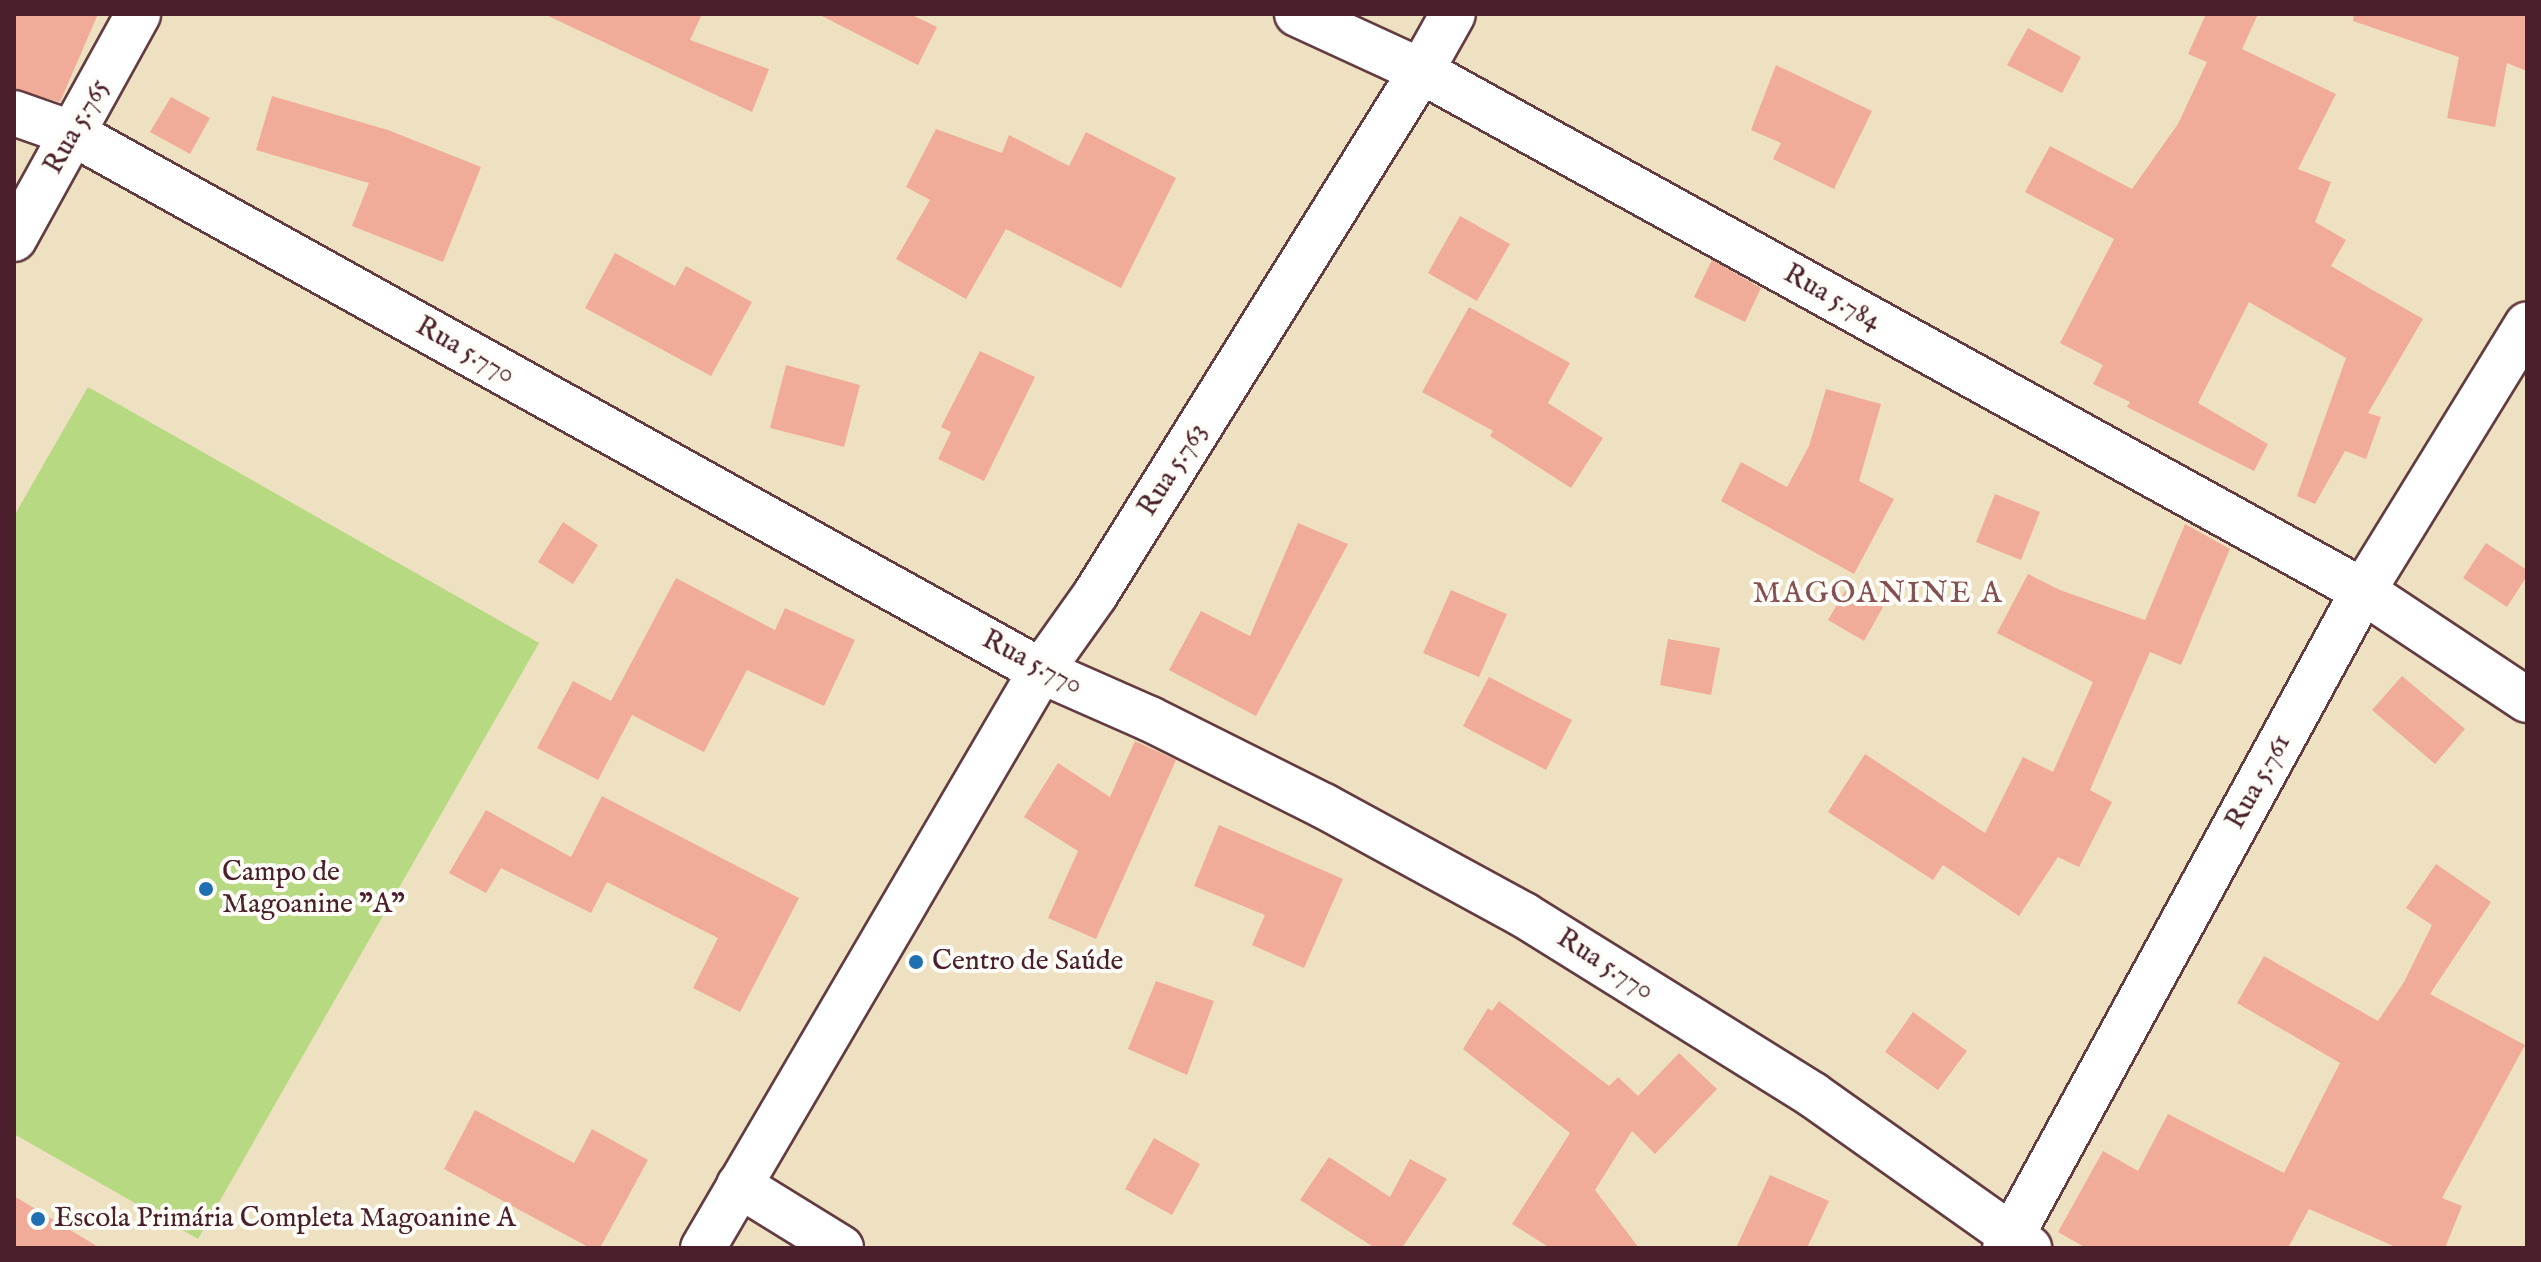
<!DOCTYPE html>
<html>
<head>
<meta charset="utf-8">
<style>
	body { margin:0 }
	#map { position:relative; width:2541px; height:1262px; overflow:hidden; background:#eee1c1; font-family:"IM FELL English",serif }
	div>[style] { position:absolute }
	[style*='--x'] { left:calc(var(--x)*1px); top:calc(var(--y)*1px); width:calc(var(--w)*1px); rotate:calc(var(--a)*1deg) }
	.green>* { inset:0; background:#b7d981 }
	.building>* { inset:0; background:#f1ac99 }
	.roads { filter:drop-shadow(2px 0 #633c42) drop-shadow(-2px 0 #633c42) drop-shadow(0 2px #633c42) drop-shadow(0 -2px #633c42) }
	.street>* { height:44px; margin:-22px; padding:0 22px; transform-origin:22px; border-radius:22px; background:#fff }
	.dots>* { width:22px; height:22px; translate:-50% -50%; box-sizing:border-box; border:4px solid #fdfcf7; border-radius:50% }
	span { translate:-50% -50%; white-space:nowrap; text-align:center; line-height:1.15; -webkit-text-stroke:8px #fdfcf7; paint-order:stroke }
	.street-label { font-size:28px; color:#4a1f2b }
	.poi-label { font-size:28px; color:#4a1f2b }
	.left { translate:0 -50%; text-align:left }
	.neighbourhood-label { font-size:30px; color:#845052; letter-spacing:2px }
	.frame { position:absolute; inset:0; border:16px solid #4a1f2b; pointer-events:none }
</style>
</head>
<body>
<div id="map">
	<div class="green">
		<i style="clip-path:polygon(88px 387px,539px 643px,198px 1239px,14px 1134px,14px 516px)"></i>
	</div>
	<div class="building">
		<i style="clip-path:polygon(14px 14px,98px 14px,60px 102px,14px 89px)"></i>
		<i style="clip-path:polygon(544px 14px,702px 14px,690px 40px,769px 69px,752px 112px)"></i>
		<i style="clip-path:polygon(818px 14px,910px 14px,937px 27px,918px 65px)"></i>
		<i style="clip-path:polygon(2206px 14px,2258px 14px,2242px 49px,2336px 94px,2298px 169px,2331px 182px,2315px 222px,2346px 240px,2331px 266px,2423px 319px,2368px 413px,2381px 417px,2366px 459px,2345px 451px,2315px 504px,2297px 496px,2346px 358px,2249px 302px,2198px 403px,2268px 444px,2254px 471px,2127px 407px,2130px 402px,2093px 384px,2103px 365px,2060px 343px,2114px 239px,2025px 192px,2050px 146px,2132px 189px,2178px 124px,2207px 62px,2188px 54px)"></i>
		<i style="clip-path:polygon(2354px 14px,2527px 14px,2527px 71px,2507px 63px,2495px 127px,2447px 118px,2459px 57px,2353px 21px)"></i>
		<i style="clip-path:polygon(2028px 28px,2081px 57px,2062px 93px,2007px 65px)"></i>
		<i style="clip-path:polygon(1776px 65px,1872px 111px,1834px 189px,1773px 159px,1781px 143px,1751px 130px)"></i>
		<i style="clip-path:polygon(272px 96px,388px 130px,481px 167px,443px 262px,352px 226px,369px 183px,256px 150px)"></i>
		<i style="clip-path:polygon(171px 97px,210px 118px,190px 154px,150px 132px)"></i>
		<i style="clip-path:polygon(936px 129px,1002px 153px,1009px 135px,1069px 166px,1086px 132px,1176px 178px,1121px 288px,1006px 229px,966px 299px,896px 259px,930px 200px,906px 187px)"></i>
		<i style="clip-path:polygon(1460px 216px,1510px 244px,1477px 301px,1428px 273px)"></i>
		<i style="clip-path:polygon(615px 253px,675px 286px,686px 266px,752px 302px,711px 376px,585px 308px)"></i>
		<i style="clip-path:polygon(1712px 260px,1761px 288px,1745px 322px,1694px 297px)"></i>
		<i style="clip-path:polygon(1469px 307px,1570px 363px,1548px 403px,1603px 438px,1571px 488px,1490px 436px,1493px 431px,1422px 392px)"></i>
		<i style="clip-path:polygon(980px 351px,1035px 377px,984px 481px,938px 459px,951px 432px,941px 427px)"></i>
		<i style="clip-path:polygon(786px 365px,860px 385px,844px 447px,770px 428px)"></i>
		<i style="clip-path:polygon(1826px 389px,1881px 404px,1859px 481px,1894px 499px,1854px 574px,1721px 501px,1741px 462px,1787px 487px,1809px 446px)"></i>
		<i style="clip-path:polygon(1995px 494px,2040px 512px,2021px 560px,1976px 542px)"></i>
		<i style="clip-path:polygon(563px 522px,598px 545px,573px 584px,538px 562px)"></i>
		<i style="clip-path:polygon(1298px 523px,1348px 544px,1256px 716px,1169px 670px,1201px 611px,1250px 636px)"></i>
		<i style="clip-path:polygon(2185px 524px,2230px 549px,2181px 665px,2150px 652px,2090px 790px,2112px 802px,2079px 867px,2058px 857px,2019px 916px,1943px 865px,1933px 880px,1828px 812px,1865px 754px,1985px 833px,2023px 757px,2053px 772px,2093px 682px,1997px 633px,2028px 574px,2060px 590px,2145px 620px)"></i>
		<i style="clip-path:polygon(2486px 543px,2527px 570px,2527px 576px,2507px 607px,2463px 578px)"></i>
		<i style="clip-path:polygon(676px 578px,775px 630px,785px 608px,855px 640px,824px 706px,747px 670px,704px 752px,632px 715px,598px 780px,537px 748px,573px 681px,611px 701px)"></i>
		<i style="clip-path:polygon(1848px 586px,1883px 607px,1864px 641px,1828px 620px)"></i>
		<i style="clip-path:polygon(1451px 590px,1507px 614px,1479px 677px,1423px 653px)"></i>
		<i style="clip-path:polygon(1668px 639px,1720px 648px,1711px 695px,1660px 685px)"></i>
		<i style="clip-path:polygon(2402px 676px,2465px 729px,2435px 764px,2372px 710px)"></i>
		<i style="clip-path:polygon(1489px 677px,1572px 720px,1546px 770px,1463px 726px)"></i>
		<i style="clip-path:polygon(1135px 741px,1176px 760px,1096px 939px,1048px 918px,1078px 851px,1024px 817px,1058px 763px,1110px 797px)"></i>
		<i style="clip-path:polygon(602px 796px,799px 898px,740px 1012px,693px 988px,718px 938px,607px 882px,591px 913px,501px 868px,486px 893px,449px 873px,486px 810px,571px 857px)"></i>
		<i style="clip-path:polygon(1219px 825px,1343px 879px,1304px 968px,1252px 945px,1265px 915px,1194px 886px)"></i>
		<i style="clip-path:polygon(2436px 864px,2491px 902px,2430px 994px,2525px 1045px,2442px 1198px,2462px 1206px,2445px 1248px,2398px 1248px,2309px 1209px,2288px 1248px,2086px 1248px,2058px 1232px,2103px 1151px,2138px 1171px,2168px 1114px,2284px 1173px,2340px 1063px,2237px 1003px,2264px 956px,2378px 1021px,2404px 982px,2432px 925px,2406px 908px)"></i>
		<i style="clip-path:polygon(1156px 981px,1214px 1001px,1187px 1075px,1128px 1049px)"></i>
		<i style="clip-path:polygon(1499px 1001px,1609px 1086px,1618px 1077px,1638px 1096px,1679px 1053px,1717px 1089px,1655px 1154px,1632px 1131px,1595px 1190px,1639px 1248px,1550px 1248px,1512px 1224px,1570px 1133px,1463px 1049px,1488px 1008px,1492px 1011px)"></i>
		<i style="clip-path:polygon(1913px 1012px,1967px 1051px,1938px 1090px,1885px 1052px)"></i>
		<i style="clip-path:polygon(475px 1110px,574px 1163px,592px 1129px,648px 1160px,600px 1248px,590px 1248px,444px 1169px)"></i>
		<i style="clip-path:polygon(1154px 1138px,1200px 1164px,1172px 1215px,1125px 1189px)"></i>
		<i style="clip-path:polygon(1329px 1157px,1390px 1197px,1410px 1159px,1447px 1179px,1402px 1248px,1375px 1248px,1300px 1200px)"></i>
		<i style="clip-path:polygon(1770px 1175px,1829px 1201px,1807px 1248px,1736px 1248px)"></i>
		<i style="clip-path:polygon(14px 1196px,100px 1248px,14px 1248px)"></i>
	</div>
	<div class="roads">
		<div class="street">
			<i style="--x:1297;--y:14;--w:136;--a:24.7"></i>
			<i style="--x:1421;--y:71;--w:1076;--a:28.9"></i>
			<i style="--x:2363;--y:591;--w:197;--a:33.6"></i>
			<i style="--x:14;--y:113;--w:64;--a:19.3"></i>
			<i style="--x:74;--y:134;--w:1106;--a:29.04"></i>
			<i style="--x:1041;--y:671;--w:119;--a:23.8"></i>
			<i style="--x:1150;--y:719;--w:195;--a:26.6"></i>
			<i style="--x:1324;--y:806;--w:228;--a:28.6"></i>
			<i style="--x:1524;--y:915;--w:340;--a:31.9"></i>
			<i style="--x:1813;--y:1095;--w:265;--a:35.3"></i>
			<i style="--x:14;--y:239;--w:257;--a:-61.1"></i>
			<i style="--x:739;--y:1185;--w:120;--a:31.7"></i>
			<i style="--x:703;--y:1248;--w:669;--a:-59.64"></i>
			<i style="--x:1041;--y:671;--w:93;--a:-54.6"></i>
			<i style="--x:1095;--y:595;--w:617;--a:-58.11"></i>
			<i style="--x:1421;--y:71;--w:65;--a:-60.7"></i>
			<i style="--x:2005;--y:1248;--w:748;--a:-61.41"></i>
			<i style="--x:2363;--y:591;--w:313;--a:-58.4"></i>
		</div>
	</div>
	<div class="dots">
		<i style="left:206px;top:889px;background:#1f6fb2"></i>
		<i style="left:916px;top:962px;background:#1f6fb2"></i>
		<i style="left:38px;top:1219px;background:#1f6fb2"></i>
	</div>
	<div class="street-label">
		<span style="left:77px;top:127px;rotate:-61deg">Rua 5.765</span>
		<span style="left:1832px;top:298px;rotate:29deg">Rua 5.784</span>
		<span style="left:465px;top:351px;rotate:29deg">Rua 5.770</span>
		<span style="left:1173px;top:470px;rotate:-58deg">Rua 5.763</span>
		<span style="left:1032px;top:663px;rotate:27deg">Rua 5.770</span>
		<span style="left:2259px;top:782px;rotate:-61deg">Rua 5.761</span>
		<span style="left:1605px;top:965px;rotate:32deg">Rua 5.770</span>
	</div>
	<div class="poi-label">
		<span class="left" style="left:222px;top:889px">Campo de<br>Magoanine "A"</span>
		<span class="left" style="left:932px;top:962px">Centro de Saúde</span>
		<span class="left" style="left:54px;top:1219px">Escola Primária Completa Magoanine A</span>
	</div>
	<div class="neighbourhood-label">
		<span style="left:1878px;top:594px">MAGOANINE A</span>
	</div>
	<div class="frame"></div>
</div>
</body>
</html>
